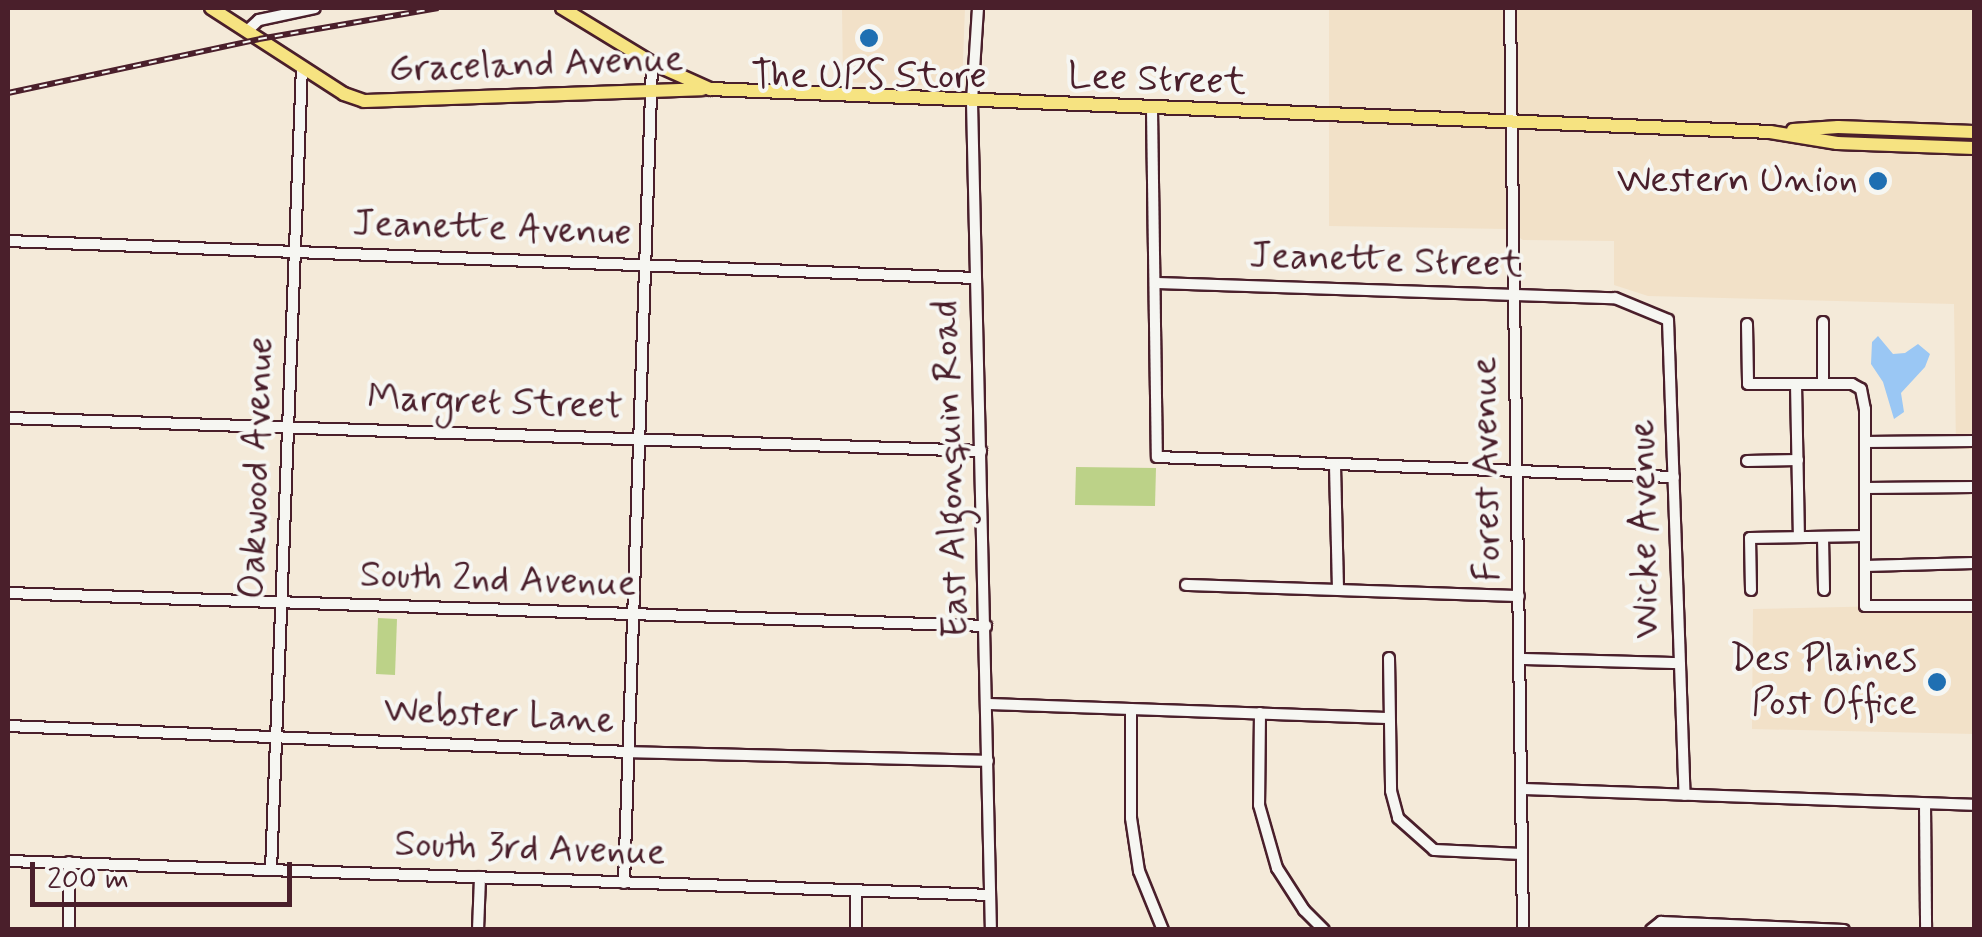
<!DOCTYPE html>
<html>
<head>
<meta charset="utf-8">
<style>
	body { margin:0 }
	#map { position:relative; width:1982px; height:937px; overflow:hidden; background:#f4ead9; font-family:Mynerve,sans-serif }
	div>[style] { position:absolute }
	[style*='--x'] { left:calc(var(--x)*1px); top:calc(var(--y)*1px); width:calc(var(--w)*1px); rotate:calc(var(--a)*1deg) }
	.built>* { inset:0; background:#f2e1c8 }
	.green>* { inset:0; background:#bcd288 }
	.water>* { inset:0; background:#9ac7f4 }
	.roads { filter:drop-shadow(2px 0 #4a1f2b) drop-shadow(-2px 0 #4a1f2b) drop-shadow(0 2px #4a1f2b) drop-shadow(0 -2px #4a1f2b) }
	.minor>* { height:10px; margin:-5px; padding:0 5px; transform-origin:5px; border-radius:5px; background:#f6f6f2 }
	.major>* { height:12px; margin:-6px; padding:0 6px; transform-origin:6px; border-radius:6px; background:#f6e381 }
	.rail>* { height:6px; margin-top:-3px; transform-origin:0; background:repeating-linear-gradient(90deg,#f6f6f2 0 8px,#4a1f2b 0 16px); box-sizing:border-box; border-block:2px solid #4a1f2b }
	.dots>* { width:28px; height:28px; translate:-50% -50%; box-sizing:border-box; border:5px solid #f6f6f2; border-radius:50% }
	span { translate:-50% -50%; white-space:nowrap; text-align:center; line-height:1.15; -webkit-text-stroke:8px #f6f6f2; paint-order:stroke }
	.street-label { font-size:38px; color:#4a1f2b }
	.poi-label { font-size:38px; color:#4a1f2b }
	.right { translate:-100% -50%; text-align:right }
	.frame { position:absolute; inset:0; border:10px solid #4a1f2b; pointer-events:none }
	.scale { position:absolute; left:30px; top:862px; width:262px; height:45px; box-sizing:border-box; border:5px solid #4a1f2b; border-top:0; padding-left:12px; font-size:30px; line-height:35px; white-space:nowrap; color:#4a1f2b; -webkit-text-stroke:8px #f6f6f2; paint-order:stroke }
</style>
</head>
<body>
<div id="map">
	<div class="built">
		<i style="clip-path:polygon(842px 8px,965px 8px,962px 87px,843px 82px)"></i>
		<i style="clip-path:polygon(1329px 8px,1974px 8px,1974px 449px,1956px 449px,1954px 304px,1648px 296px,1614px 285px,1614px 241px,1523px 240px,1506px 229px,1329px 226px)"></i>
		<i style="clip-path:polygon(1974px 604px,1974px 734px,1752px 729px,1753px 609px)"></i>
	</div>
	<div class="green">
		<i style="clip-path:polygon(1076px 467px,1156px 468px,1155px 506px,1075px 505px)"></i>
		<i style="clip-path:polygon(378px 618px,397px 619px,395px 675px,376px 674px)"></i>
	</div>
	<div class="water">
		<i style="clip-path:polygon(1878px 336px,1893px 354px,1905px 353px,1918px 344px,1930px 354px,1925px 367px,1901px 393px,1904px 412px,1894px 419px,1883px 382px,1871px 364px,1872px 342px)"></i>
	</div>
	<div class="roads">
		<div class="minor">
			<i style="--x:978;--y:8;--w:94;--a:93.7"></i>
			<i style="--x:972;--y:102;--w:828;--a:88.69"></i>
			<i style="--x:1510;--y:8;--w:922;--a:89.19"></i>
			<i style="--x:247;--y:31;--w:16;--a:-43"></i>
			<i style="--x:259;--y:20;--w:57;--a:-12.1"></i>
			<i style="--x:1152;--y:110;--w:347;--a:89.2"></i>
			<i style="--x:1157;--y:457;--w:517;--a:2.22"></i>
			<i style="--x:8;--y:241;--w:968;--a:2.19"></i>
			<i style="--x:1155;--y:283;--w:460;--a:1.9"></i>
			<i style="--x:1615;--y:298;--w:57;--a:22.5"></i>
			<i style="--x:1668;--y:320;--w:475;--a:88"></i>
			<i style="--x:1823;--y:322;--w:62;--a:90"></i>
			<i style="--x:1747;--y:324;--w:60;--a:89"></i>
			<i style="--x:1748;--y:384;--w:104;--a:0"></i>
			<i style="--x:1852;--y:384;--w:10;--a:29"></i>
			<i style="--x:1861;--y:389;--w:20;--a:79"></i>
			<i style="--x:1865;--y:409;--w:197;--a:90"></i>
			<i style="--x:1865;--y:606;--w:109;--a:0"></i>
			<i style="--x:1796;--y:384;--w:153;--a:88.9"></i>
			<i style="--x:8;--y:418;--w:974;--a:1.94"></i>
			<i style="--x:1865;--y:442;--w:109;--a:-0.5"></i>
			<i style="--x:1747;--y:461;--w:51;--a:-1.1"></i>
			<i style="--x:1335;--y:466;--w:123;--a:88.6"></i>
			<i style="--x:1866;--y:488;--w:108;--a:-0.5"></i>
			<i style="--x:1823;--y:537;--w:53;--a:88.9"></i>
			<i style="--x:1865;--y:566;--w:109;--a:-1.6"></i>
			<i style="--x:1186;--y:585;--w:333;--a:1.9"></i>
			<i style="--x:1751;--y:590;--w:52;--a:-91.1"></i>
			<i style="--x:1750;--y:538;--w:115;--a:-1"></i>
			<i style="--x:8;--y:593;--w:979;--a:1.93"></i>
			<i style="--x:1389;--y:658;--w:133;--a:89.1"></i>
			<i style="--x:1391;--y:791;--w:28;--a:75"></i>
			<i style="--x:1398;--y:818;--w:48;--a:41.6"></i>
			<i style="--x:1434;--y:850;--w:88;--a:2.6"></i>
			<i style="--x:1520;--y:659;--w:157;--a:1.5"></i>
			<i style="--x:987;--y:704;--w:402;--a:2"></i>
			<i style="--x:1131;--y:709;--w:109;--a:90"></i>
			<i style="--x:1131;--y:818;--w:54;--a:81.4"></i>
			<i style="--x:1139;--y:871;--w:64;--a:67.9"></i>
			<i style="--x:1260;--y:713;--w:92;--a:90.6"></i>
			<i style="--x:1259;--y:805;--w:66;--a:74.1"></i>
			<i style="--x:1277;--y:868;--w:50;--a:57.3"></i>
			<i style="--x:1304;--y:910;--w:28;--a:45"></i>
			<i style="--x:8;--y:726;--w:621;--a:2.4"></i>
			<i style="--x:628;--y:752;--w:360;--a:1.4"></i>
			<i style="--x:1522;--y:789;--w:452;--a:2"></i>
			<i style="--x:1925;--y:804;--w:126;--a:89.5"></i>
			<i style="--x:8;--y:861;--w:983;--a:1.98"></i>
			<i style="--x:69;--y:862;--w:68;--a:90"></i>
			<i style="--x:271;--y:870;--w:803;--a:-87.79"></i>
			<i style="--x:624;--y:883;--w:820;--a:-88.04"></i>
			<i style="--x:856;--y:892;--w:38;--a:90"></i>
			<i style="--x:478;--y:930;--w:53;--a:-87.8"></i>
			<i style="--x:1651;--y:930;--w:13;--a:-39"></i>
			<i style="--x:1661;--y:922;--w:183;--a:2.5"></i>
		</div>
		<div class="major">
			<i style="--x:211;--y:8;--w:158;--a:32.9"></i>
			<i style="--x:344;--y:94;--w:21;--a:19"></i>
			<i style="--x:364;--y:101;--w:338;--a:-2"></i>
			<i style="--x:562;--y:8;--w:105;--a:31.4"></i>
			<i style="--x:652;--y:63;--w:64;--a:24.1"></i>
			<i style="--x:710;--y:89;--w:1061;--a:2.32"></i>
			<i style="--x:1770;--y:132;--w:68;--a:9.3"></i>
			<i style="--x:1837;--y:143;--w:137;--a:2.1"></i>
			<i style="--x:1793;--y:130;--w:45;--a:-3.8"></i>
			<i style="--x:1838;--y:127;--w:136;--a:2.1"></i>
		</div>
	</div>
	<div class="rail">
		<i style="--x:8;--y:93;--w:257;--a:-12.1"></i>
		<i style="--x:259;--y:39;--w:182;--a:-9.8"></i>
	</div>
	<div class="dots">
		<i style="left:869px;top:38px;background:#1f6fb2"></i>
		<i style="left:1878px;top:181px;background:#1f6fb2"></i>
		<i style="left:1937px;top:682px;background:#1f6fb2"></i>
	</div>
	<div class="street-label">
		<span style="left:536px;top:65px;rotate:-2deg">Graceland Avenue</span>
		<span style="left:1157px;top:80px;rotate:2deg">Lee Street</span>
		<span style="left:492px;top:229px;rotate:2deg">Jeanette Avenue</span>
		<span style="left:1386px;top:261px;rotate:2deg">Jeanette Street</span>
		<span style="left:495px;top:403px;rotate:2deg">Margret Street</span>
		<span style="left:257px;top:468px;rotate:-88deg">Oakwood Avenue</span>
		<span style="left:951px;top:469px;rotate:-92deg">East Algonquin Road</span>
		<span style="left:1487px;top:469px;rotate:-91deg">Forest Avenue</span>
		<span style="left:1645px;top:529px;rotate:-91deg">Wicke Avenue</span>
		<span style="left:498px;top:580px;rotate:2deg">South 2nd Avenue</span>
		<span style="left:499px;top:716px;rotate:3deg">Webster Lane</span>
		<span style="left:530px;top:849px;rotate:2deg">South 3rd Avenue</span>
	</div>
	<div class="poi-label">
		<span style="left:869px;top:77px">The UPS Store</span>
		<span class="right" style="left:1858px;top:181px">Western Union</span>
		<span class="right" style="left:1917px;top:682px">Des Plaines<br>Post Office</span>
	</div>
	<div class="frame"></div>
	<div class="scale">200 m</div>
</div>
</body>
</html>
